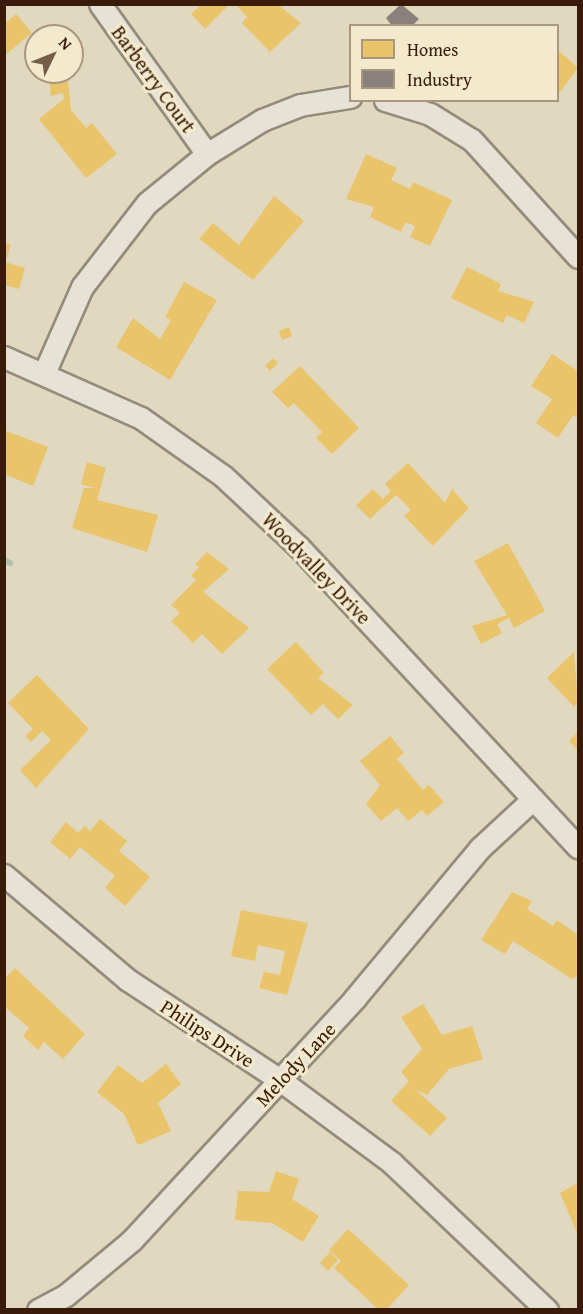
<!DOCTYPE html>
<html>
<head>
<meta charset="utf-8">
<style>
	body { margin:0 }
	#map { position:relative; width:583px; height:1314px; overflow:hidden; background:#e0d8bf; font-family:"Gentium Book Plus",serif }
	div>[style] { position:absolute }
	[style*='--x'] { left:calc(var(--x)*1px); top:calc(var(--y)*1px); width:calc(var(--w)*1px); rotate:calc(var(--a)*1deg) }
	.homes>* { inset:0; background:#e9c46a }
	.industry>* { inset:0; background:#8a817c }
	.stream>* { height:6px; margin:-3px; padding:0 3px; transform-origin:3px; border-radius:3px; background:#afc4af }
	.roads { filter:drop-shadow(2px 0 #948c7b) drop-shadow(-2px 0 #948c7b) drop-shadow(0 2px #948c7b) drop-shadow(0 -2px #948c7b) }
	.minor>* { height:21px; margin:-10.5px; padding:0 10.5px; transform-origin:10.5px; border-radius:10.5px; background:#e6e2d5 }
	span { translate:-50% -50%; white-space:nowrap; text-align:center; line-height:1.15; -webkit-text-stroke:6px #f3eacd; paint-order:stroke }
	.street-label { font-size:20px; color:#3a1b09 }
	.frame { position:absolute; inset:0; border:6px solid #3a1b09; pointer-events:none }
	.legend { position:absolute; left:349px; top:24px; width:210px; height:78px; box-sizing:border-box; background:#f3eacd; border:2px solid #a9977f; margin:0; padding:8px 10px; list-style:none; font-size:18px; color:#3a1b09 }
	.legend li { display:flex; align-items:center; gap:12px; height:30px }
	.legend b { width:30px; border:2px solid #a9977f }
	.north { position:absolute; left:24px; top:24px; width:60px; height:60px; box-sizing:border-box; background:#f3eacd; border:2px solid #a9977f; border-radius:50%; rotate:47deg; font-size:16px; font-weight:700; line-height:24px; text-align:center; color:#3a1b09 }
	.north::after { content:''; display:block; margin:auto; width:21px; height:27px; background:#745d49; clip-path:polygon(50% 0,100% 100%,50% 72%,0 100%) }
</style>
</head>
<body>
<div id="map">
	<div class="homes">
		<i style="clip-path:polygon(201px 4px,219px 6px,230px 4px,205px 29px,191px 14px)"></i>
		<i style="clip-path:polygon(235px 4px,277px 4px,301px 23px,270px 52px,242px 23px,247px 17px)"></i>
		<i style="clip-path:polygon(16px 14px,32px 33px,4px 56px,4px 24px)"></i>
		<i style="clip-path:polygon(558px 50px,578px 68px,558px 95px)"></i>
		<i style="clip-path:polygon(48px 72px,67px 72px,71px 110px,86px 128px,92px 123px,117px 154px,86px 178px,39px 119px,64px 99px,63px 93px,51px 96px)"></i>
		<i style="clip-path:polygon(366px 154px,397px 168px,391px 180px,410px 189px,413px 182px,452px 200px,430px 246px,410px 237px,415px 226px,405px 222px,401px 232px,370px 217px,374px 207px,346px 199px)"></i>
		<i style="clip-path:polygon(274px 196px,304px 221px,253px 280px,199px 239px,213px 223px,239px 245px)"></i>
		<i style="clip-path:polygon(4px 243px,11px 245px,5px 262px,25px 268px,19px 289px,5px 285px)"></i>
		<i style="clip-path:polygon(467px 267px,501px 284px,498px 291px,534px 302px,524px 323px,507px 315px,503px 323px,451px 298px)"></i>
		<i style="clip-path:polygon(184px 282px,217px 300px,170px 380px,116px 347px,133px 318px,160px 339px,171px 320px,165px 317px)"></i>
		<i style="clip-path:polygon(289px 327px,292px 336px,282px 340px,279px 331px)"></i>
		<i style="clip-path:polygon(552px 354px,578px 371px,578px 418px,573px 415px,558px 438px,536px 423px,552px 399px,531px 386px)"></i>
		<i style="clip-path:polygon(273px 358px,278px 363px,270px 371px,265px 366px)"></i>
		<i style="clip-path:polygon(300px 366px,359px 428px,332px 454px,316px 438px,322px 432px,294px 403px,288px 408px,272px 392px)"></i>
		<i style="clip-path:polygon(6px 431px,48px 447px,33px 486px,4px 474px)"></i>
		<i style="clip-path:polygon(87px 462px,106px 468px,97px 500px,158px 515px,147px 552px,72px 528px,84px 488px,95px 488px,81px 484px)"></i>
		<i style="clip-path:polygon(408px 463px,445px 503px,452px 489px,469px 508px,433px 546px,404px 516px,411px 510px,396px 495px,370px 519px,356px 505px,373px 489px,383px 499px,391px 491px,385px 484px)"></i>
		<i style="clip-path:polygon(508px 543px,545px 611px,514px 628px,509px 618px,497px 624px,502px 633px,481px 644px,472px 626px,507px 615px,474px 561px)"></i>
		<i style="clip-path:polygon(207px 552px,229px 569px,203px 592px,249px 628px,222px 654px,202px 634px,193px 643px,171px 621px,180px 613px,171px 605px,196px 580px,191px 575px,199px 567px,195px 564px)"></i>
		<i style="clip-path:polygon(296px 642px,324px 673px,318px 678px,353px 705px,338px 719px,323px 704px,311px 715px,267px 669px)"></i>
		<i style="clip-path:polygon(574px 652px,578px 703px,574px 707px,547px 678px)"></i>
		<i style="clip-path:polygon(37px 675px,89px 729px,36px 788px,20px 770px,51px 740px,42px 731px,31px 742px,25px 736px,33px 729px,8px 703px)"></i>
		<i style="clip-path:polygon(578px 732px,578px 751px,569px 741px)"></i>
		<i style="clip-path:polygon(390px 736px,404px 753px,397px 759px,423px 790px,429px 785px,444px 802px,427px 816px,422px 810px,408px 821px,397px 808px,381px 821px,366px 804px,380px 785px,360px 761px)"></i>
		<i style="clip-path:polygon(100px 819px,127px 841px,119px 851px,150px 877px,125px 906px,105px 888px,115px 876px,80px 847px,70px 859px,50px 842px,66px 822px,78px 833px,85px 826px,90px 831px)"></i>
		<i style="clip-path:polygon(512px 892px,532px 901px,527px 909px,553px 926px,557px 920px,578px 935px,578px 976px,572px 979px,513px 941px,505px 954px,481px 940px)"></i>
		<i style="clip-path:polygon(241px 910px,308px 923px,287px 995px,259px 988px,264px 972px,280px 975px,285px 951px,258px 945px,255px 961px,231px 956px)"></i>
		<i style="clip-path:polygon(15px 968px,85px 1034px,63px 1059px,44px 1042px,38px 1050px,23px 1036px,29px 1028px,5px 1007px,4px 979px)"></i>
		<i style="clip-path:polygon(423px 1004px,442px 1035px,472px 1026px,483px 1059px,449px 1069px,427px 1095px,415px 1089px,447px 1118px,430px 1136px,391px 1101px,409px 1081px,401px 1072px,422px 1049px,401px 1017px)"></i>
		<i style="clip-path:polygon(166px 1064px,181px 1084px,158px 1103px,171px 1131px,138px 1145px,124px 1114px,97px 1092px,118px 1065px,142px 1083px)"></i>
		<i style="clip-path:polygon(276px 1171px,299px 1179px,292px 1199px,319px 1216px,303px 1242px,272px 1223px,235px 1220px,238px 1191px,269px 1192px)"></i>
		<i style="clip-path:polygon(578px 1183px,578px 1235px,560px 1193px)"></i>
		<i style="clip-path:polygon(348px 1229px,409px 1285px,386px 1310px,379px 1310px,334px 1268px,341px 1261px,329px 1250px)"></i>
		<i style="clip-path:polygon(330px 1252px,338px 1260px,328px 1271px,320px 1263px)"></i>
	</div>
	<div class="industry">
		<i style="clip-path:polygon(401px 4px,419px 19px,412px 26px,392px 26px,386px 18px)"></i>
	</div>
	<div class="stream">
		<i style="--x:4;--y:560;--w:7;--a:27"></i>
	</div>
	<div class="roads">
		<div class="minor">
			<i style="--x:100;--y:4;--w:184;--a:54.5"></i>
			<i style="--x:385;--y:100;--w:47;--a:17.3"></i>
			<i style="--x:430;--y:114;--w:49;--a:31.8"></i>
			<i style="--x:472;--y:140;--w:158;--a:47.8"></i>
			<i style="--x:4;--y:357;--w:150;--a:24"></i>
			<i style="--x:141;--y:418;--w:100;--a:35.3"></i>
			<i style="--x:223;--y:476;--w:104;--a:43.1"></i>
			<i style="--x:299;--y:547;--w:410;--a:47.1"></i>
			<i style="--x:45;--y:371;--w:92;--a:-66.2"></i>
			<i style="--x:82;--y:287;--w:106;--a:-52.3"></i>
			<i style="--x:147;--y:203;--w:77;--a:-39.2"></i>
			<i style="--x:207;--y:154;--w:65;--a:-31.7"></i>
			<i style="--x:262;--y:120;--w:41;--a:-21.5"></i>
			<i style="--x:300;--y:105;--w:51;--a:-9.1"></i>
			<i style="--x:4;--y:875;--w:162;--a:40.3"></i>
			<i style="--x:128;--y:980;--w:182;--a:33.3"></i>
			<i style="--x:280;--y:1080;--w:139;--a:36.5"></i>
			<i style="--x:392;--y:1163;--w:214;--a:43.5"></i>
			<i style="--x:38;--y:1310;--w:32;--a:-28"></i>
			<i style="--x:66;--y:1295;--w:86;--a:-39.8"></i>
			<i style="--x:132;--y:1240;--w:329;--a:-47.3"></i>
			<i style="--x:355;--y:998;--w:195;--a:-50.2"></i>
			<i style="--x:480;--y:848;--w:72;--a:-42.8"></i>
		</div>
	</div>
	<div class="street-label">
		<span style="left:154px;top:79px;rotate:54deg">Barberry Court</span>
		<span style="left:317px;top:568px;rotate:46deg">Woodvalley Drive</span>
		<span style="left:208px;top:1033px;rotate:33deg">Philips Drive</span>
		<span style="left:295px;top:1064px;rotate:-47deg">Melody Lane</span>
	</div>
	<div class="frame"></div>
	<ul class="legend">
	<li><b style="height:16px;background:#e9c46a"></b>Homes</li>
	<li><b style="height:16px;background:#8a817c"></b>Industry</li>
	</ul>
	<div class="north">N</div>
</div>
</body>
</html>
